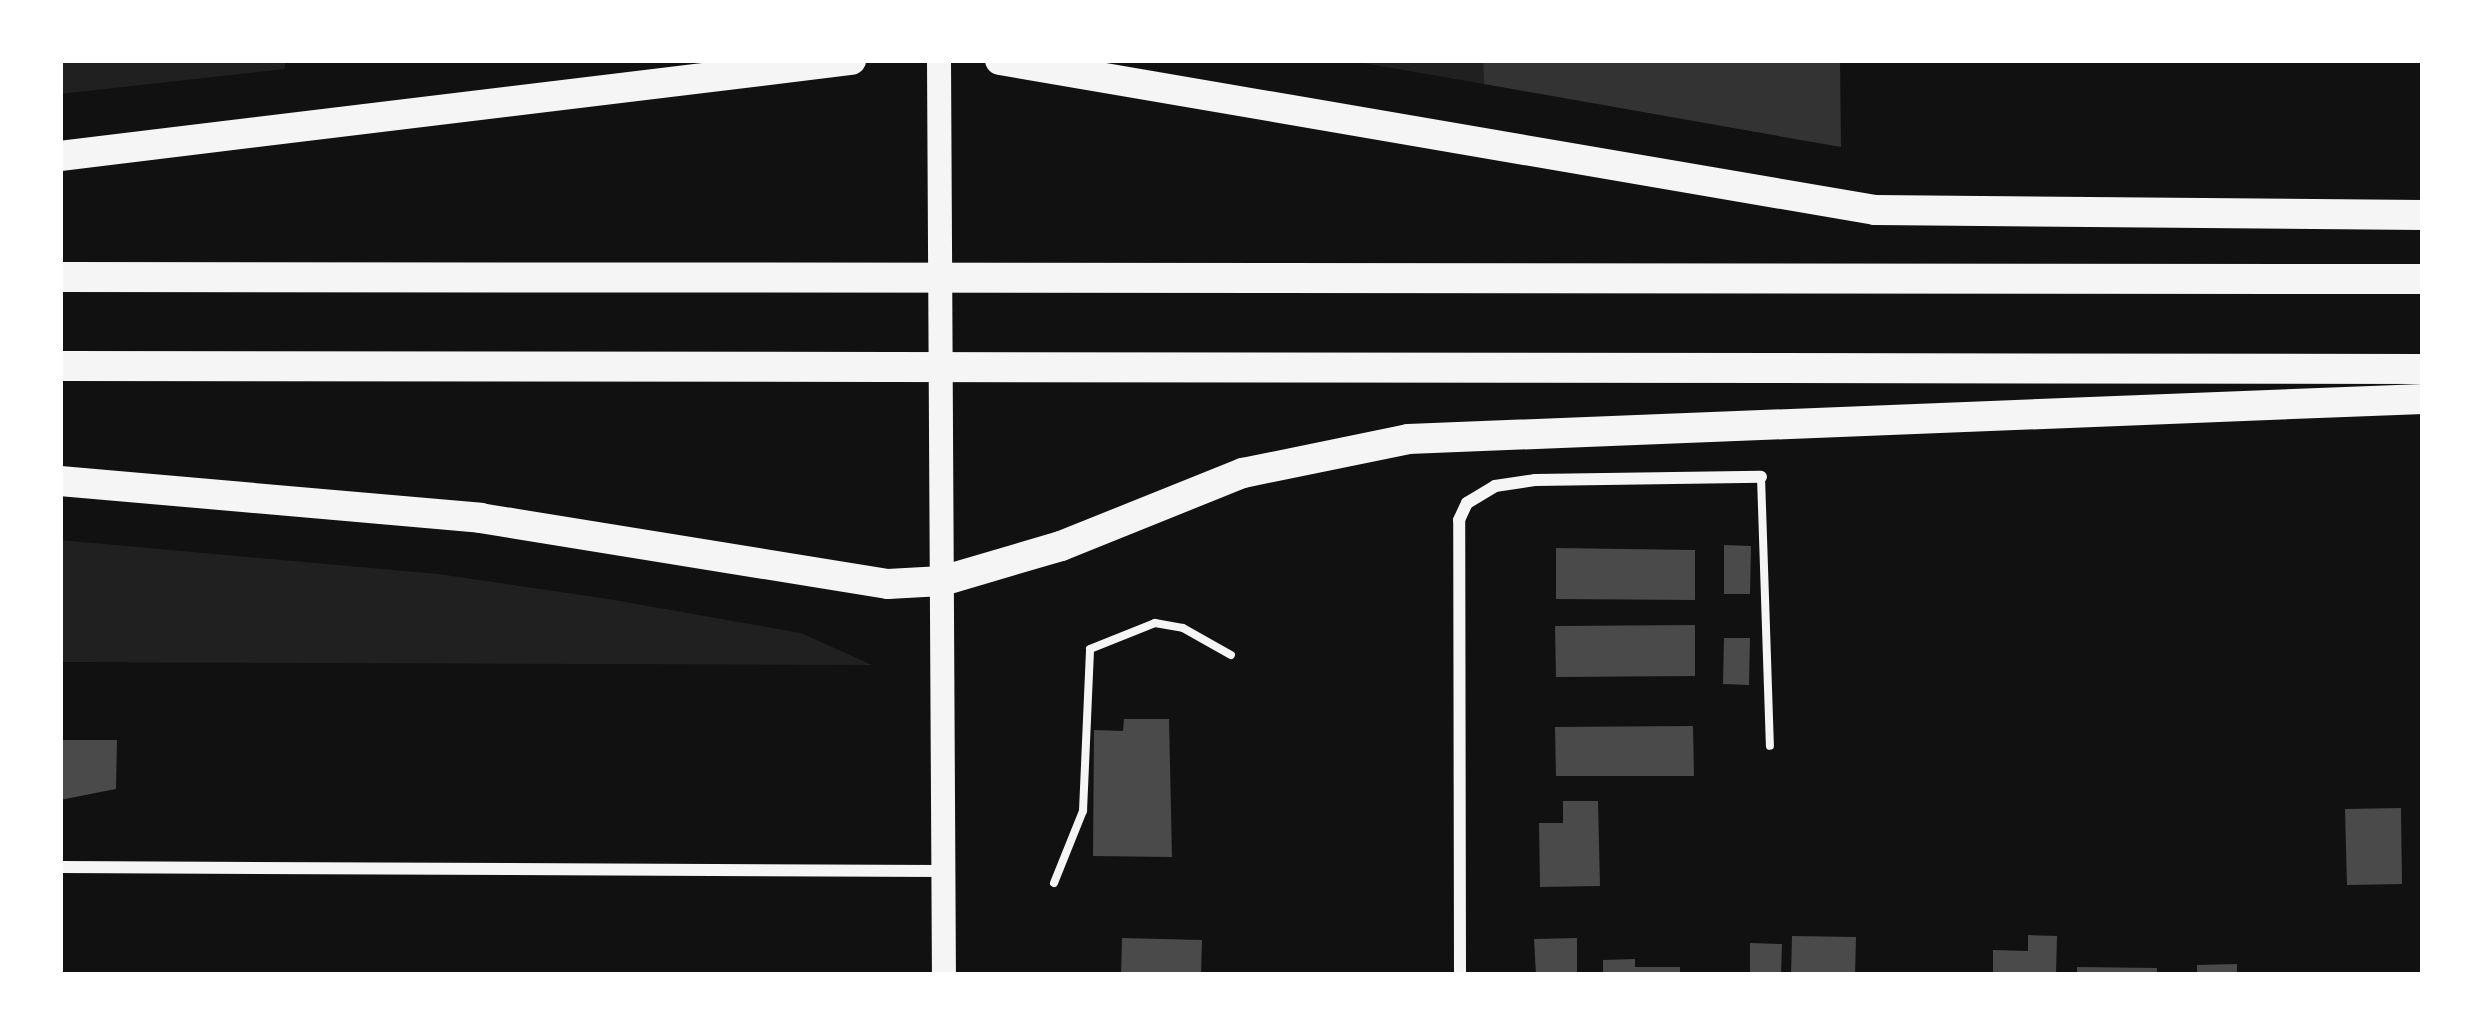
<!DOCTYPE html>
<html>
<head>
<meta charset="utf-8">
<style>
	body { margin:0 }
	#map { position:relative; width:2483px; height:1035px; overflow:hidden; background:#111; font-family:"Roboto Serif",serif }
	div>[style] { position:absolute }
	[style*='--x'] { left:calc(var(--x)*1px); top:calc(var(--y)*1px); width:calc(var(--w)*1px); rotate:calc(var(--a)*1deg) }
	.green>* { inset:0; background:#202020 }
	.water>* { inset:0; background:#333 }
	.building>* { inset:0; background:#4a4a4a }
	.service>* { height:8px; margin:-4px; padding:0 4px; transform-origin:4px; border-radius:4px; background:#f5f5f5 }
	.minor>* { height:12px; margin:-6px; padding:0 6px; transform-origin:6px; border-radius:6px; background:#f5f5f5 }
	.secondary>* { height:24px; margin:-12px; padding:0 12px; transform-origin:12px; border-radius:12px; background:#f5f5f5 }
	.motorway>* { height:30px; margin:-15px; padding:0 15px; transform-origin:15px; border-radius:15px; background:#f5f5f5 }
	span { translate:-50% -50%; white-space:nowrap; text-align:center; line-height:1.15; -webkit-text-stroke:9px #fff; paint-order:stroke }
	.frame { position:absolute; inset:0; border:63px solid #fff; pointer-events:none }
</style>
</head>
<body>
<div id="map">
	<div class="green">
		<i style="clip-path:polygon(60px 60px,285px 60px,285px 69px,60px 94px)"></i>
		<i style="clip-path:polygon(1346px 60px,1483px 60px,1484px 84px)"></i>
		<i style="clip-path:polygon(60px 540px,438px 574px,608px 599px,801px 633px,872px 665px,60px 662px)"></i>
	</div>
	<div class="water">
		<i style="clip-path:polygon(1483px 60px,1840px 60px,1841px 147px,1484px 84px)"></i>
	</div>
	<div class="building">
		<i style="clip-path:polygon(1724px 545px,1751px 546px,1750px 594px,1724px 594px)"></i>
		<i style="clip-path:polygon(1556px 548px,1695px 550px,1695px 600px,1556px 599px)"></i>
		<i style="clip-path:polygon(1695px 625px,1695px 676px,1556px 677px,1555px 626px)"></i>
		<i style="clip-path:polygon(1724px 638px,1750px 638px,1749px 685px,1723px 684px)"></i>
		<i style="clip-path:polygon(1124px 719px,1169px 719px,1172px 857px,1093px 856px,1094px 730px,1123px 731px)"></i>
		<i style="clip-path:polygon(1693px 726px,1694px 776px,1556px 776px,1555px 727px)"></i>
		<i style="clip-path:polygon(60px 740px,117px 740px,116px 789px,60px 800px)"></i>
		<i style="clip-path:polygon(1563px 801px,1598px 801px,1600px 886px,1540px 887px,1539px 823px,1563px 823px)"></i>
		<i style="clip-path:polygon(2401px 808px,2402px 884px,2347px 885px,2345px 809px)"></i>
		<i style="clip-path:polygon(2028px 935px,2057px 936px,2056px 975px,1993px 975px,1993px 950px,2028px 951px)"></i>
		<i style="clip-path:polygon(1792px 936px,1856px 937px,1855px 975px,1791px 975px)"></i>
		<i style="clip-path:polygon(1122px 938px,1202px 940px,1201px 975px,1121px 975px)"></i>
		<i style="clip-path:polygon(1577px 938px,1577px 975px,1536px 975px,1534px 939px)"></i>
		<i style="clip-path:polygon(1750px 943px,1782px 944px,1781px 975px,1750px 975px)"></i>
		<i style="clip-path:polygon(1635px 959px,1635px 967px,1680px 967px,1680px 975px,1603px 975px,1603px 960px)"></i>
		<i style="clip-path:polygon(2237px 964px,2237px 975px,2197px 975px,2197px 965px)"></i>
		<i style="clip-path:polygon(2077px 967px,2157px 968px,2157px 975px,2077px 975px)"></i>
	</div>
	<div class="service">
		<i style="--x:1761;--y:477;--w:269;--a:88.1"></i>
		<i style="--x:1054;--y:883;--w:78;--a:-68.1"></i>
		<i style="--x:1083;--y:811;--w:162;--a:-87.5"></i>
		<i style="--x:1090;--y:649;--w:70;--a:-21.8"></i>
		<i style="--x:1155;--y:623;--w:28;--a:10"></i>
		<i style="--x:1183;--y:628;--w:55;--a:29.4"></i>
	</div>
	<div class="minor">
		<i style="--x:60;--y:867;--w:882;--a:0.26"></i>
		<i style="--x:1460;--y:975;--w:455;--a:-90.1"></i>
		<i style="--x:1459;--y:520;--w:19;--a:-65"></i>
		<i style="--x:1467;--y:503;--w:33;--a:-31"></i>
		<i style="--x:1495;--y:486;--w:40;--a:-8.5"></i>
		<i style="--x:1535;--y:480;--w:226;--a:-0.8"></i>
	</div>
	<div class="secondary">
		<i style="--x:939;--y:60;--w:915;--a:89.69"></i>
	</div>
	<div class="motorway">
		<i style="--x:1000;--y:60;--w:888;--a:9.73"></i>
		<i style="--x:1875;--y:210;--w:548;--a:0.52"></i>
		<i style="--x:60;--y:156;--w:797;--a:-6.92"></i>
		<i style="--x:60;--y:277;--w:2363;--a:0.05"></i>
		<i style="--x:60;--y:366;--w:2363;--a:0.07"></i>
		<i style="--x:60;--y:481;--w:422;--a:5"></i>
		<i style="--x:480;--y:518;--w:413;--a:9.2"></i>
		<i style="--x:888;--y:584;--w:54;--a:-3.2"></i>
		<i style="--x:942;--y:581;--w:124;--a:-16.4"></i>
		<i style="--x:1061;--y:546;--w:196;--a:-21.9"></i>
		<i style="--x:1243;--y:473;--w:168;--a:-11.6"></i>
		<i style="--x:1408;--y:439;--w:1016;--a:-2.26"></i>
	</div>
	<div class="frame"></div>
</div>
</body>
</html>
